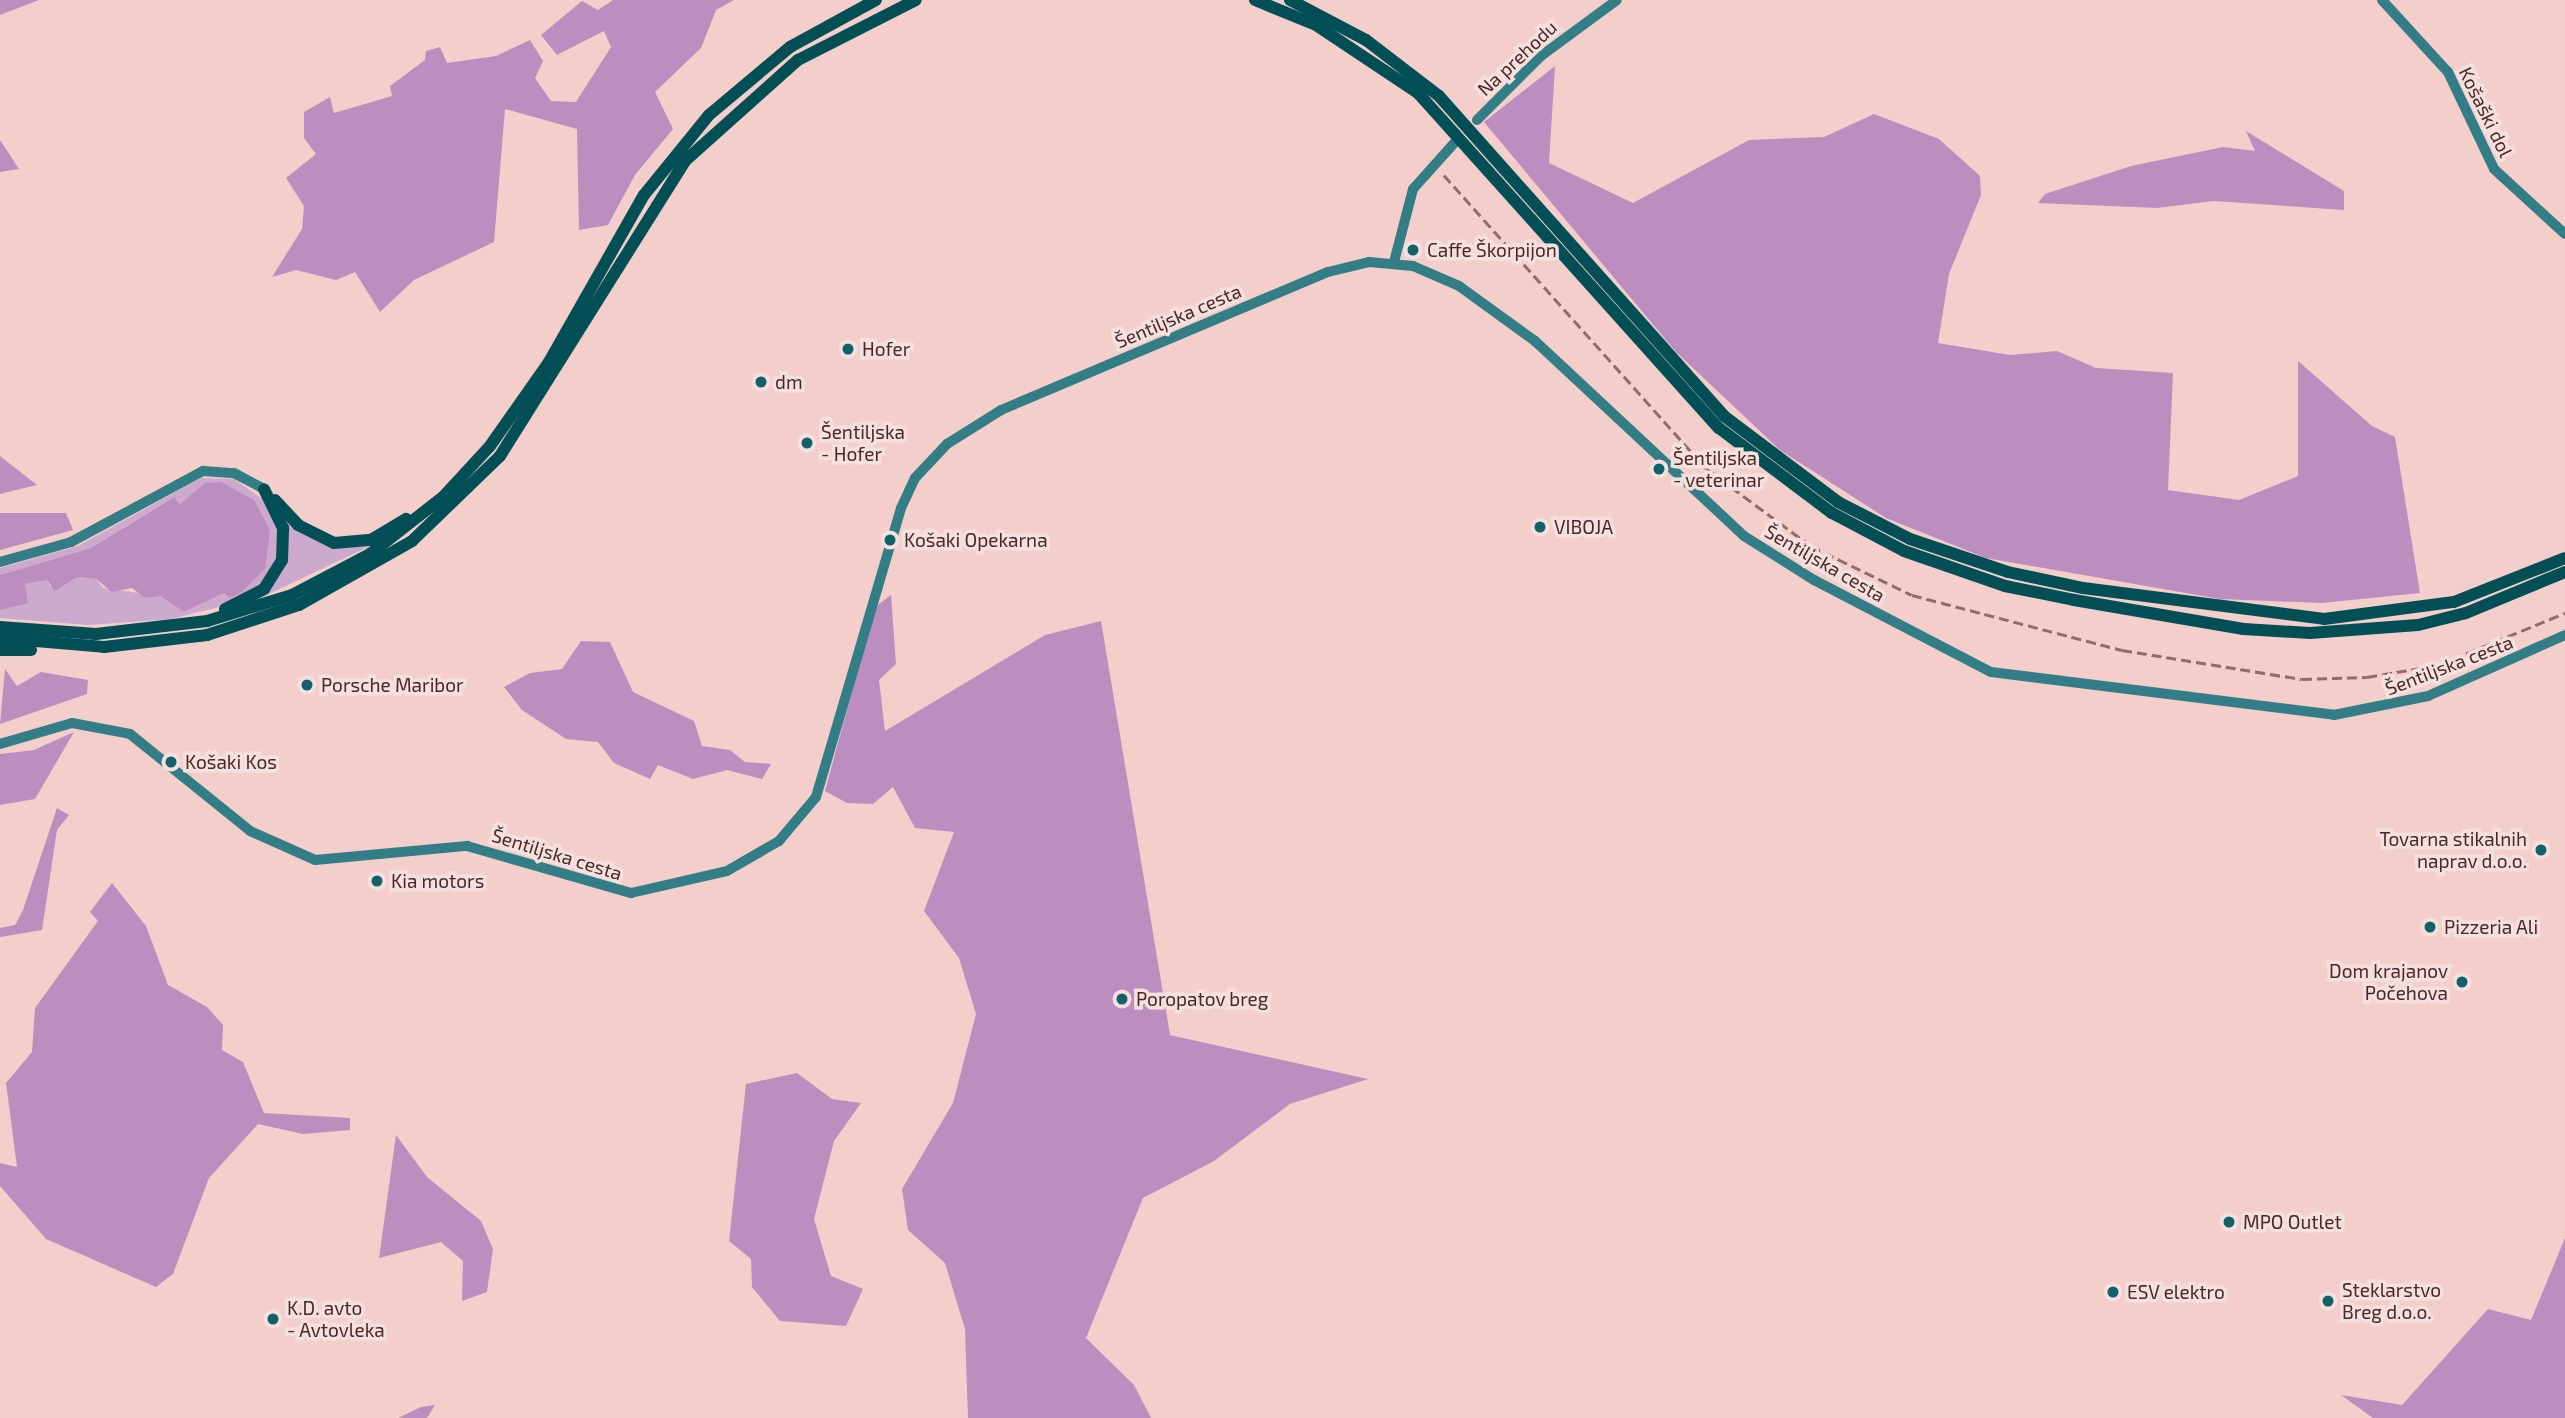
<!DOCTYPE html>
<meta charset="utf-8">
<style>
body{margin:0}
#map{position:relative;width:2565px;height:1418px;overflow:hidden;background:#f4ceca;font-family:"Exo 2",sans-serif}
div>[style]{position:absolute}
[style*='--x']{left:calc(var(--x)*1px);top:calc(var(--y)*1px);width:calc(var(--w)*1px);rotate:calc(var(--a)*1deg)}
.green>*{inset:0;background:#cca9cd}
.forest>*{inset:0;background:#bd8dbf}
.secondary>*{height:10px;margin:-5px;padding:0 5px;transform-origin:5px;border-radius:5px;background:#327d86}
.highway>*{height:12px;margin:-6px;padding:0 6px;transform-origin:6px;border-radius:6px;background:#044f56}
.rail>*{height:2.5px;margin-top:-1.25px;transform-origin:0;background:repeating-linear-gradient(90deg,#916c69 0 10px,transparent 0 15px)}
.dots>*{width:19px;height:19px;translate:-50% -50%;box-sizing:border-box;border:4px solid #f4e0de;border-radius:50%}
span{translate:-50% -50%;white-space:nowrap;text-align:center;line-height:1.15;-webkit-text-stroke:7px #f4e0de;paint-order:stroke}
.street-label{font-size:19px;color:#4b2725}
.poi-label{font-size:19px;color:#4b2725}
.left{translate:0 -50%;text-align:left}
.right{translate:-100% -50%;text-align:right}
</style>
<div id="map">
<div class="green">
<div style="clip-path:polygon(201px 478px,234px 479px,265px 501px,279px 533px,276px 561px,261px 586px,235px 603px,171px 619px,88px 625px,0 618px,0 610px,25px 595px,25px 584px,47px 580px,50px 586px,77px 577px,96px 579px,103px 588px,160px 596px,184px 612px,224px 593px,242px 592px,265px 569px,206px 484px,180px 504px,175px 498px,165px 502px,91px 548px,0 575px,0 568px,78px 546px)"></div>
<div style="clip-path:polygon(279px 511px,338px 547px,370px 546px,254px 601px,276px 580px)"></div>
</div>
<div class="forest">
<div style="clip-path:polygon(0 0,39px 0,0 15px)"></div>
<div style="clip-path:polygon(613px 0,734px 0,716px 10px,701px 48px,655px 92px,673px 129px,635px 175px,608px 225px,579px 230px,577px 129px,505px 109px,494px 242px,414px 280px,380px 312px,355px 272px,336px 280px,296px 270px,272px 277px,302px 229px,304px 206px,286px 178px,316px 154px,304px 138px,304px 112px,330px 97px,334px 113px,392px 96px,390px 86px,425px 60px,426px 51px,440px 47px,447px 63px,496px 56px,530px 40px,543px 61px,535px 78px,551px 101px,576px 102px,611px 47px,604px 31px,557px 55px,541px 35px,582px 1px,598px 10px)"></div>
<div style="clip-path:polygon(1555px 66px,1549px 163px,1633px 203px,1749px 140px,1824px 137px,1874px 114px,1939px 139px,1980px 176px,1981px 195px,1949px 274px,1938px 343px,2010px 355px,2057px 351px,2096px 368px,2173px 373px,2168px 490px,2239px 500px,2298px 476px,2298px 361px,2372px 426px,2395px 437px,2420px 593px,2322px 603px,2220px 599px,1986px 558px,1886px 518px,1780px 450px,1676px 352px,1484px 122px)"></div>
<div style="clip-path:polygon(2246px 131px,2344px 191px,2344px 210px,2214px 201px,2157px 208px,2038px 203px,2045px 194px,2131px 166px,2223px 147px,2255px 151px)"></div>
<div style="clip-path:polygon(0 140px,19px 169px,0 172px)"></div>
<div style="clip-path:polygon(0 456px,37px 485px,0 494px)"></div>
<div style="clip-path:polygon(221px 482px,254px 500px,270px 530px,265px 569px,242px 592px,230px 598px,224px 593px,184px 612px,160px 596px,145px 598px,132px 588px,112px 592px,96px 579px,77px 577px,55px 591px,47px 580px,25px 584px,28px 603px,0 610px,0 575px,91px 548px,174px 497px,180px 504px,205px 483px)"></div>
<div style="clip-path:polygon(0 513px,66px 513px,73px 530px,0 550px)"></div>
<div style="clip-path:polygon(891px 595px,896px 664px,879px 680px,885px 731px,1045px 635px,1101px 621px,1170px 1035px,1368px 1079px,1290px 1104px,1214px 1161px,1143px 1198px,1086px 1338px,1134px 1385px,1151px 1418px,968px 1418px,965px 1329px,945px 1263px,908px 1230px,902px 1189px,953px 1103px,976px 1014px,959px 958px,924px 911px,954px 832px,915px 828px,893px 787px,873px 804px,847px 803px,825px 791px,875px 607px)"></div>
<div style="clip-path:polygon(581px 641px,610px 642px,633px 692px,694px 721px,702px 746px,730px 750px,745px 762px,771px 764px,762px 779px,727px 770px,693px 779px,658px 765px,650px 779px,614px 763px,598px 742px,566px 739px,522px 710px,504px 687px,530px 673px,562px 669px)"></div>
<div style="clip-path:polygon(5px 669px,17px 686px,41px 672px,88px 680px,87px 694px,0 724px)"></div>
<div style="clip-path:polygon(74px 732px,35px 799px,0 805px,0 754px,34px 750px)"></div>
<div style="clip-path:polygon(57px 808px,69px 815px,57px 830px,42px 930px,0 937px,0 928px,15px 925px,23px 910px)"></div>
<div style="clip-path:polygon(112px 883px,146px 926px,168px 985px,207px 1007px,223px 1025px,222px 1050px,243px 1062px,264px 1113px,350px 1118px,350px 1130px,303px 1134px,258px 1124px,209px 1178px,173px 1274px,156px 1287px,46px 1239px,0 1186px,0 1163px,17px 1167px,6px 1083px,32px 1052px,35px 1008px,98px 921px,90px 912px)"></div>
<div style="clip-path:polygon(797px 1073px,832px 1099px,861px 1103px,834px 1141px,814px 1219px,831px 1276px,863px 1289px,846px 1326px,780px 1321px,752px 1287px,751px 1259px,729px 1241px,746px 1084px)"></div>
<div style="clip-path:polygon(396px 1135px,427px 1177px,481px 1221px,493px 1249px,487px 1292px,462px 1301px,463px 1261px,441px 1242px,379px 1258px)"></div>
<div style="clip-path:polygon(2565px 1238px,2565px 1418px,2373px 1418px,2341px 1395px,2402px 1405px,2488px 1309px,2531px 1320px)"></div>
<div style="clip-path:polygon(435px 1405px,427px 1418px,398px 1418px,421px 1407px)"></div>
</div>
<div class="secondary">
<div style="--x:2382;--y:0;--w:98;--a:47.5"></div>
<div style="--x:2448;--y:72;--w:107;--a:64.6"></div>
<div style="--x:2494;--y:169;--w:96;--a:42.5"></div>
<div style="--x:1477;--y:120;--w:91;--a:-45"></div>
<div style="--x:1541;--y:56;--w:94;--a:-36.4"></div>
<div style="--x:1394;--y:262;--w:75;--a:-75.4"></div>
<div style="--x:1413;--y:189;--w:64;--a:-48.1"></div>
<div style="--x:0;--y:562;--w:74;--a:-15.7"></div>
<div style="--x:71;--y:542;--w:150;--a:-28.3"></div>
<div style="--x:203;--y:471;--w:31;--a:4"></div>
<div style="--x:234;--y:473;--w:34;--a:28"></div>
<div style="--x:0;--y:744;--w:75;--a:-16.3"></div>
<div style="--x:72;--y:723;--w:59;--a:10.7"></div>
<div style="--x:130;--y:734;--w:154;--a:38.9"></div>
<div style="--x:250;--y:831;--w:71;--a:24"></div>
<div style="--x:315;--y:860;--w:153;--a:-5.3"></div>
<div style="--x:467;--y:846;--w:171;--a:16"></div>
<div style="--x:631;--y:893;--w:98;--a:-12.9"></div>
<div style="--x:727;--y:871;--w:60;--a:-30"></div>
<div style="--x:779;--y:841;--w:57;--a:-49.9"></div>
<div style="--x:816;--y:797;--w:301;--a:-73.6"></div>
<div style="--x:901;--y:508;--w:33;--a:-65"></div>
<div style="--x:915;--y:478;--w:47;--a:-46.7"></div>
<div style="--x:947;--y:444;--w:64;--a:-32.2"></div>
<div style="--x:1001;--y:410;--w:355;--a:-22.9"></div>
<div style="--x:1328;--y:272;--w:42;--a:-13.7"></div>
<div style="--x:1369;--y:262;--w:44;--a:5.2"></div>
<div style="--x:1413;--y:266;--w:50;--a:23.5"></div>
<div style="--x:1459;--y:286;--w:94;--a:35.9"></div>
<div style="--x:1535;--y:341;--w:286;--a:43"></div>
<div style="--x:1744;--y:536;--w:83;--a:32.2"></div>
<div style="--x:1814;--y:580;--w:199;--a:27.5"></div>
<div style="--x:1991;--y:672;--w:346;--a:7.1"></div>
<div style="--x:2334;--y:715;--w:96;--a:-11.4"></div>
<div style="--x:2428;--y:696;--w:150;--a:-24"></div>
</div>
<div class="highway">
<div style="--x:1255;--y:0;--w:66;--a:22.3"></div>
<div style="--x:1316;--y:25;--w:123;--a:33.7"></div>
<div style="--x:1418;--y:93;--w:450;--a:48.1"></div>
<div style="--x:1719;--y:428;--w:141;--a:37"></div>
<div style="--x:1832;--y:513;--w:81;--a:27.8"></div>
<div style="--x:1904;--y:551;--w:107;--a:19.1"></div>
<div style="--x:2005;--y:586;--w:70;--a:11.5"></div>
<div style="--x:2074;--y:600;--w:172;--a:9.7"></div>
<div style="--x:2244;--y:629;--w:66;--a:3.5"></div>
<div style="--x:2310;--y:633;--w:108;--a:-4.2"></div>
<div style="--x:2418;--y:625;--w:49;--a:-14"></div>
<div style="--x:2466;--y:613;--w:107;--a:-22.5"></div>
<div style="--x:1290;--y:0;--w:86;--a:27.8"></div>
<div style="--x:1366;--y:40;--w:92;--a:37.5"></div>
<div style="--x:1439;--y:96;--w:429;--a:48.3"></div>
<div style="--x:1724;--y:416;--w:143;--a:37"></div>
<div style="--x:1838;--y:502;--w:81;--a:27.2"></div>
<div style="--x:1910;--y:539;--w:103;--a:18.6"></div>
<div style="--x:2008;--y:572;--w:77;--a:12"></div>
<div style="--x:2083;--y:588;--w:243;--a:7.3"></div>
<div style="--x:2324;--y:619;--w:131;--a:-7.5"></div>
<div style="--x:2454;--y:602;--w:119;--a:-21.6"></div>
<div style="--x:275;--y:500;--w:34;--a:47"></div>
<div style="--x:298;--y:525;--w:40;--a:26.6"></div>
<div style="--x:334;--y:543;--w:37;--a:-5"></div>
<div style="--x:371;--y:540;--w:41;--a:-31"></div>
<div style="--x:225;--y:609;--w:44;--a:-27.1"></div>
<div style="--x:264;--y:589;--w:34;--a:-58"></div>
<div style="--x:282;--y:560;--w:32;--a:-88"></div>
<div style="--x:283;--y:528;--w:43;--a:-116"></div>
<div style="--x:0;--y:627;--w:96;--a:4.2"></div>
<div style="--x:96;--y:634;--w:112;--a:-6.7"></div>
<div style="--x:207;--y:621;--w:89;--a:-17"></div>
<div style="--x:292;--y:595;--w:88;--a:-27.7"></div>
<div style="--x:370;--y:554;--w:93;--a:-38"></div>
<div style="--x:443;--y:497;--w:69;--a:-47.3"></div>
<div style="--x:490;--y:446;--w:103;--a:-54.9"></div>
<div style="--x:549;--y:362;--w:192;--a:-60.4"></div>
<div style="--x:644;--y:195;--w:103;--a:-50.9"></div>
<div style="--x:709;--y:115;--w:106;--a:-40"></div>
<div style="--x:790;--y:47;--w:98;--a:-28.7"></div>
<div style="--x:0;--y:638;--w:104;--a:4.9"></div>
<div style="--x:104;--y:647;--w:104;--a:-6.6"></div>
<div style="--x:207;--y:635;--w:97;--a:-18.1"></div>
<div style="--x:299;--y:605;--w:130;--a:-29.5"></div>
<div style="--x:412;--y:541;--w:122;--a:-44"></div>
<div style="--x:500;--y:456;--w:350;--a:-57.9"></div>
<div style="--x:686;--y:160;--w:150;--a:-41.8"></div>
<div style="--x:798;--y:60;--w:132;--a:-27"></div>
<div style="--x:0;--y:650;--w:31;--a:0"></div>
</div>
<div class="rail">
<div style="--x:1444;--y:175;--w:394;--a:48.2"></div>
<div style="--x:1707;--y:469;--w:129;--a:36.5"></div>
<div style="--x:1811;--y:546;--w:112;--a:25.9"></div>
<div style="--x:1912;--y:595;--w:217;--a:14.7"></div>
<div style="--x:2122;--y:650;--w:182;--a:9.2"></div>
<div style="--x:2302;--y:679;--w:65;--a:-1.8"></div>
<div style="--x:2367;--y:677;--w:72;--a:-9.6"></div>
<div style="--x:2438;--y:665;--w:137;--a:-22.3"></div>
</div>
<div class="dots">
<div style="left:1413px;top:250px;background:#126169"></div>
<div style="left:848px;top:349px;background:#126169"></div>
<div style="left:761px;top:382px;background:#126169"></div>
<div style="left:807px;top:443px;background:#126169"></div>
<div style="left:1659px;top:469px;background:#126169"></div>
<div style="left:1540px;top:527px;background:#126169"></div>
<div style="left:890px;top:540px;background:#126169"></div>
<div style="left:307px;top:685px;background:#126169"></div>
<div style="left:171px;top:762px;background:#126169"></div>
<div style="left:2541px;top:850px;background:#126169"></div>
<div style="left:377px;top:881px;background:#126169"></div>
<div style="left:2430px;top:927px;background:#126169"></div>
<div style="left:2462px;top:982px;background:#126169"></div>
<div style="left:1122px;top:999px;background:#126169"></div>
<div style="left:2229px;top:1222px;background:#126169"></div>
<div style="left:2113px;top:1292px;background:#126169"></div>
<div style="left:2328px;top:1301px;background:#126169"></div>
<div style="left:273px;top:1319px;background:#126169"></div>
</div>
<div class="street-label">
<span style="left:1517px;top:58px;rotate:-43deg">Na prehodu</span>
<span style="left:2486px;top:112px;rotate:64deg">Košaški dol</span>
<span style="left:1178px;top:316px;rotate:-23deg">Šentiljska cesta</span>
<span style="left:1825px;top:563px;rotate:30deg">Šentiljska cesta</span>
<span style="left:2449px;top:665px;rotate:-21deg">Šentiljska cesta</span>
<span style="left:557px;top:854px;rotate:17deg">Šentiljska cesta</span>
</div>
<div class="poi-label">
<span class="left" style="left:1427px;top:250px">Caffe Škorpijon</span>
<span class="left" style="left:862px;top:349px">Hofer</span>
<span class="left" style="left:775px;top:382px">dm</span>
<span class="left" style="left:821px;top:443px">Šentiljska<br>- Hofer</span>
<span class="left" style="left:1673px;top:469px">Šentiljska<br>- veterinar</span>
<span class="left" style="left:1554px;top:527px">VIBOJA</span>
<span class="left" style="left:904px;top:540px">Košaki Opekarna</span>
<span class="left" style="left:321px;top:685px">Porsche Maribor</span>
<span class="left" style="left:185px;top:762px">Košaki Kos</span>
<span class="right" style="left:2527px;top:850px">Tovarna stikalnih<br>naprav d.o.o.</span>
<span class="left" style="left:391px;top:881px">Kia motors</span>
<span class="left" style="left:2444px;top:927px">Pizzeria Ali</span>
<span class="right" style="left:2448px;top:982px">Dom krajanov<br>Počehova</span>
<span class="left" style="left:1136px;top:999px">Poropatov breg</span>
<span class="left" style="left:2243px;top:1222px">MPO Outlet</span>
<span class="left" style="left:2342px;top:1301px">Steklarstvo<br>Breg d.o.o.</span>
<span class="left" style="left:2127px;top:1292px">ESV elektro</span>
<span class="left" style="left:287px;top:1319px">K.D. avto<br>- Avtovleka</span>
</div>
</div>
